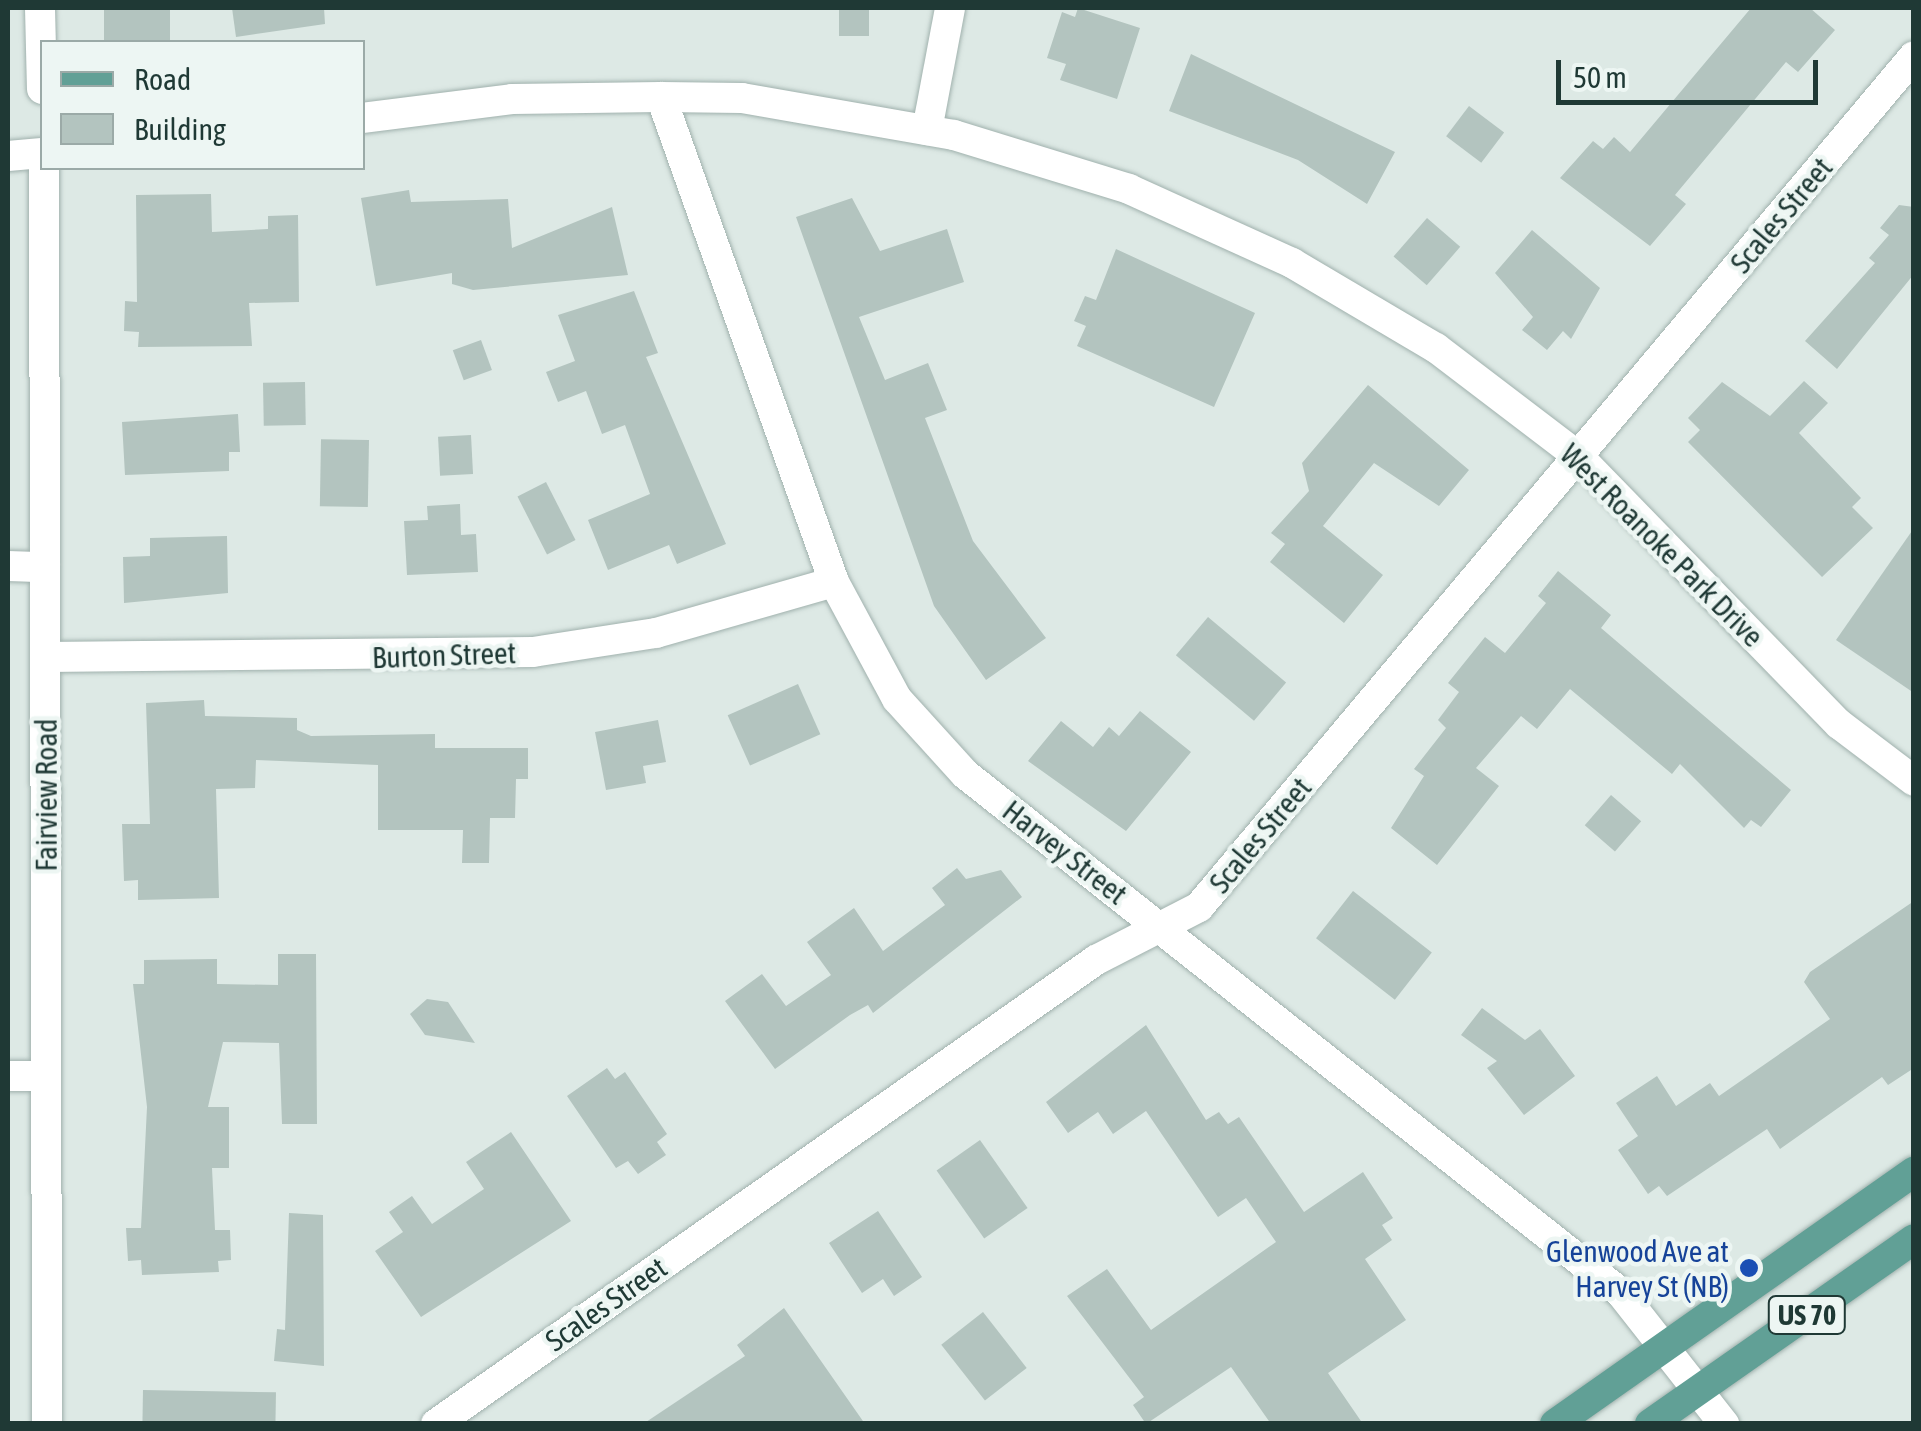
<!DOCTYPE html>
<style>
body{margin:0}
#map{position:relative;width:1921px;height:1431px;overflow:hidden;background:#dde9e5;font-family:"Asap Condensed",sans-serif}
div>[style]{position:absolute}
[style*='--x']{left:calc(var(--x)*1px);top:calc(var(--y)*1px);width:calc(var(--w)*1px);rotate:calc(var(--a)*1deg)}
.building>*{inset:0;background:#b3c4bf;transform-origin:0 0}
.roads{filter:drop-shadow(0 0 2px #a0b1ad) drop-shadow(0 0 2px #a0b1ad)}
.street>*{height:30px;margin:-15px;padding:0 15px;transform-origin:15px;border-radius:15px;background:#fff}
.secondary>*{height:30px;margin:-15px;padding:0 15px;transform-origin:15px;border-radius:15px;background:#fff}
.primary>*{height:30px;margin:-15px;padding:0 15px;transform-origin:15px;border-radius:15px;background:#61a096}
.dots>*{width:28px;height:28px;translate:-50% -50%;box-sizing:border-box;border:5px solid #edf6f3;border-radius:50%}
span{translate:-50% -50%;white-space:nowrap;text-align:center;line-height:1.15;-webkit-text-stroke:9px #edf6f3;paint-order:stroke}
.shield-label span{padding:2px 8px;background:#edf6f3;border:2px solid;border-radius:8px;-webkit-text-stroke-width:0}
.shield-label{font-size:28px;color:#1f3935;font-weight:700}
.street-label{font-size:30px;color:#1f3935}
.transit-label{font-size:30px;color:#164399}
.right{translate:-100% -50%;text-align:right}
.frame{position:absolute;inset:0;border:10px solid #1f3935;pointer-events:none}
.legend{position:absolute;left:40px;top:40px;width:325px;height:130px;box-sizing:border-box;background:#edf6f3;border:2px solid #9baaa7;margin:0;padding:12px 18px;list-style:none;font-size:30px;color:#1f3935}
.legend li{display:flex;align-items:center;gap:20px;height:50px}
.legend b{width:50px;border:2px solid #9baaa7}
.scale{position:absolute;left:1556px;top:60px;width:262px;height:45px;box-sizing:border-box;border:5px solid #1f3935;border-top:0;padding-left:12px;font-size:30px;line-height:35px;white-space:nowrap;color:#1f3935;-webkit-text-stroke:8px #edf6f3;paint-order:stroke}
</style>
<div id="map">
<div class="building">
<div style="left:104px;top:8px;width:66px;height:34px"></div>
<div style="clip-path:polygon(232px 8px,324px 8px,325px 24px,236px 37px)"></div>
<div style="left:839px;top:8px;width:30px;height:28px"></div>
<div style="clip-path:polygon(1078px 8px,1140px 28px,1117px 99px,1060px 80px,1066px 64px,1047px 58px,1062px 12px,1075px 17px)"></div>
<div style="clip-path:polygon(1751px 8px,1810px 8px,1835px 30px,1798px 72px,1786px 62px,1675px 195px,1686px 204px,1650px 246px,1560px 178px,1593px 141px,1603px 149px,1614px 137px,1630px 152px)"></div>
<div style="clip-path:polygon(1191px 54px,1395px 152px,1367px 204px,1298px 160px,1169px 111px)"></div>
<div style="left:1469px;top:106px;width:44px;height:38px;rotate:37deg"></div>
<div style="clip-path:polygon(409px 190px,411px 202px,508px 199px,512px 248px,612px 207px,628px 275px,473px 290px,452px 284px,452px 273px,376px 286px,361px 198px)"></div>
<div style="clip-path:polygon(211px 194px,212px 232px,268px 229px,268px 216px,298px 215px,299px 302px,249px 303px,252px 346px,138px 347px,139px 332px,124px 331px,125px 301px,137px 302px,136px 195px)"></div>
<div style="clip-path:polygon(852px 198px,880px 251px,947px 229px,964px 282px,859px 317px,885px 380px,928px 363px,947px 410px,925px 418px,973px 541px,1046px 638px,986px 680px,934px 606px,796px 217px)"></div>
<div style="clip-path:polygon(1899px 205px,1914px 207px,1914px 274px,1837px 369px,1805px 341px,1875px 263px,1869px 258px,1889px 235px,1880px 228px)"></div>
<div style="left:1427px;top:218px;width:44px;height:51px;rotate:41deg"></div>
<div style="clip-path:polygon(1532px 230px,1600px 288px,1571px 339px,1563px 331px,1547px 350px,1522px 330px,1533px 317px,1495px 273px)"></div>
<div style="clip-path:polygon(1116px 249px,1255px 313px,1214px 407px,1077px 346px,1086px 326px,1074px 321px,1085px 296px,1096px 300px)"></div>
<div style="clip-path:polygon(634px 291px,658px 353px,646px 357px,726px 544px,677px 564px,669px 545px,608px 570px,588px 520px,650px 494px,625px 425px,602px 434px,586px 391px,558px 402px,546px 372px,575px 361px,558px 315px)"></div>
<div style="left:481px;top:340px;width:32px;height:30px;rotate:70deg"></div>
<div style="clip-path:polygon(1804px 381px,1828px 403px,1799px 433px,1861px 498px,1852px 507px,1873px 528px,1822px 577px,1688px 442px,1700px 430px,1688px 418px,1722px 382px,1770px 416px)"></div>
<div style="left:305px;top:382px;width:43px;height:42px;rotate:89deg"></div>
<div style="clip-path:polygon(1368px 385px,1469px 470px,1439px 506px,1374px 463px,1323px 526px,1383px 575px,1344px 623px,1270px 562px,1285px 544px,1271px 533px,1309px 491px,1302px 463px)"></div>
<div style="clip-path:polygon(238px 414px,240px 452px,229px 452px,229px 471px,125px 475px,122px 422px)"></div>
<div style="left:471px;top:435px;width:39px;height:33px;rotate:87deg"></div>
<div style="left:369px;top:440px;width:67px;height:48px;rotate:91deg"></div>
<div style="left:546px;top:482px;width:65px;height:32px;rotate:63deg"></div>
<div style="clip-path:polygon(460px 504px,461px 535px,476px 534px,478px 572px,407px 575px,404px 521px,428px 520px,427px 506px)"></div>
<div style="clip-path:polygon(1914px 528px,1914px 693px,1836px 640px)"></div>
<div style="clip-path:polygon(227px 536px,228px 593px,124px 603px,123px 557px,150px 556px,150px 538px)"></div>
<div style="clip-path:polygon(1558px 571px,1611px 615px,1601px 628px,1791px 790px,1761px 827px,1751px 820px,1744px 828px,1680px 764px,1672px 774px,1570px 689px,1537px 729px,1521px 716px,1476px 768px,1499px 786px,1437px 865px,1391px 828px,1424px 776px,1414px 769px,1446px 728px,1438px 720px,1459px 692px,1448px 683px,1485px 637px,1505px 653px,1546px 603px,1538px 596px)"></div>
<div style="left:1208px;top:617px;width:102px;height:50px;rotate:40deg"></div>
<div style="left:798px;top:684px;width:55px;height:77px;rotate:66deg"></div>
<div style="clip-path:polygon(204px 700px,205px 716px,297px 718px,297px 730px,311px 736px,435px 734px,435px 748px,528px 748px,528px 779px,516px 779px,515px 818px,490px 818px,489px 863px,462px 863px,463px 830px,378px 830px,378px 765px,256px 760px,255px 788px,216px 789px,219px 898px,138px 900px,138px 880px,124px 881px,122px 824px,150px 824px,146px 703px)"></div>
<div style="clip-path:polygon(1140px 711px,1191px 752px,1126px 831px,1028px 761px,1061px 721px,1093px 747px,1109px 727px,1119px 736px)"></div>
<div style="clip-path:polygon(658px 720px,666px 762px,643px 766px,646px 783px,606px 790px,595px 732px)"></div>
<div style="left:1611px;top:795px;width:40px;height:40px;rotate:41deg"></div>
<div style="clip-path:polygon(957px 868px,966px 879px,1001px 870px,1022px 897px,873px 1013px,868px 1005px,850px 1015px,775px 1069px,725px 1001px,762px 974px,786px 1006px,831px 975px,807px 942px,854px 908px,883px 951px,945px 905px,932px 888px)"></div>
<div style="left:1353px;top:891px;width:100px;height:60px;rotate:38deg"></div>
<div style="clip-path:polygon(1914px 901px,1914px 1068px,1888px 1085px,1882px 1077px,1780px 1149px,1767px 1129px,1667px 1196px,1659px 1186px,1648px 1194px,1618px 1150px,1638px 1136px,1616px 1103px,1657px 1076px,1676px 1106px,1710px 1083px,1719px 1096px,1830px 1019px,1804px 982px,1810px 972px)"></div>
<div style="clip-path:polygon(278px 954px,316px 954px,317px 1124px,282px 1124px,279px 1043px,223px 1042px,208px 1107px,229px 1107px,229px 1168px,212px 1168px,215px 1230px,230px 1230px,231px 1260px,218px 1261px,219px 1272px,142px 1275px,141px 1260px,128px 1261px,126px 1228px,141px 1228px,147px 1107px,133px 984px,144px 984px,144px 960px,217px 959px,217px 984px,278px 985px)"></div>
<div style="clip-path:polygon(427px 999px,448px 1002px,475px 1043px,425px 1035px,410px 1014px)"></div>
<div style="clip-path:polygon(1482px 1008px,1525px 1040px,1540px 1029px,1575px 1076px,1524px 1115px,1487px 1068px,1497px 1061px,1461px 1035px)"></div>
<div style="clip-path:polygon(1146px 1025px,1206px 1120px,1219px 1112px,1228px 1124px,1239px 1117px,1304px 1212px,1363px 1172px,1393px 1218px,1382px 1225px,1392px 1240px,1365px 1259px,1406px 1320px,1328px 1373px,1363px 1424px,1271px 1424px,1231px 1367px,1146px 1424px,1133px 1405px,1144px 1397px,1067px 1296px,1107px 1269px,1151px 1330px,1276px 1242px,1246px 1198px,1218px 1217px,1146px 1111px,1113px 1134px,1098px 1112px,1068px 1133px,1046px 1102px)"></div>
<div style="clip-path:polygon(607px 1068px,615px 1079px,625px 1072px,667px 1134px,657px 1142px,666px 1155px,638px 1174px,628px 1161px,616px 1168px,567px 1096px)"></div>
<div style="clip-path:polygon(511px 1132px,571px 1221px,421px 1317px,375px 1251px,403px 1232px,389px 1212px,412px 1196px,432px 1224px,484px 1189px,466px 1162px)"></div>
<div style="left:980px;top:1140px;width:83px;height:53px;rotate:55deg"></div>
<div style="clip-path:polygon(878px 1211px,922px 1277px,894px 1296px,883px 1279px,862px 1293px,829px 1243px)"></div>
<div style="clip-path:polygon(289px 1213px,323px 1215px,324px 1366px,274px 1361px,277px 1329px,285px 1330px)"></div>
<div style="clip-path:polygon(784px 1308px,865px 1424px,643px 1424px,745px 1356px,737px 1345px)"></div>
<div style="left:983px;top:1312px;width:71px;height:53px;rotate:52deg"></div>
<div style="left:143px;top:1390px;width:133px;height:34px;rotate:1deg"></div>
</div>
<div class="roads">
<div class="street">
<div style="--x:661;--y:97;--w:81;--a:0.7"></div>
<div style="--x:742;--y:98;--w:215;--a:9.9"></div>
<div style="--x:954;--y:135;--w:183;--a:17.1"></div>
<div style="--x:1129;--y:189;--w:179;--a:24.4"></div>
<div style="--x:1292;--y:263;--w:167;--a:30.6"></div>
<div style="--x:1436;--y:348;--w:180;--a:37.3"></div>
<div style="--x:1579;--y:457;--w:373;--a:45.8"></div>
<div style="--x:1839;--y:724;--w:94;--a:37.2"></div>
<div style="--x:927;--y:130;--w:124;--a:-79.3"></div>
<div style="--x:8;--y:566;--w:37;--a:2"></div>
<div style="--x:46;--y:657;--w:487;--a:-0.6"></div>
<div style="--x:533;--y:652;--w:124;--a:-8.8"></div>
<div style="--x:656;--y:633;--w:185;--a:-16"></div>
<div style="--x:8;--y:1076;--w:38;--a:0"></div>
<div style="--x:436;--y:1424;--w:807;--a:-35.11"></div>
<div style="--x:1096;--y:960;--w:116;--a:-27.2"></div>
<div style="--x:1199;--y:907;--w:1111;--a:-49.96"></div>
</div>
<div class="secondary">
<div style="--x:40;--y:8;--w:81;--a:88.6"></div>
<div style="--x:362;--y:118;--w:151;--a:-7.2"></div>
<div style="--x:512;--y:99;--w:149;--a:-0.8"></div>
<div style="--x:661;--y:97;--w:515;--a:70.37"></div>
<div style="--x:834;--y:582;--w:133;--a:61.7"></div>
<div style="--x:897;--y:699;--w:101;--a:47.8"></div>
<div style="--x:965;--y:774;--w:836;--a:38.35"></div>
<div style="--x:1621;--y:1293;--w:167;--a:51.8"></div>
<div style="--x:8;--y:156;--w:34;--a:-5"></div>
<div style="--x:44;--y:168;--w:1256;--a:89.86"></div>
</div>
<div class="primary">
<div style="--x:1555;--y:1424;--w:439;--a:-35.1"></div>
<div style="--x:1650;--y:1424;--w:322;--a:-35"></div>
</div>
</div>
<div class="dots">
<div style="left:1749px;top:1268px;background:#1a4fb4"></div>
</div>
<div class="shield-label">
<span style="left:1807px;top:1315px">US 70</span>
</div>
<div class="street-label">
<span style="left:1781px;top:215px;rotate:-50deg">Scales Street</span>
<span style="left:1662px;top:545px;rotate:45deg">West Roanoke Park Drive</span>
<span style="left:444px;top:655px;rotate:-2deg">Burton Street</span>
<span style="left:46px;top:795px;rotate:-90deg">Fairview Road</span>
<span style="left:1260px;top:835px;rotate:-50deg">Scales Street</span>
<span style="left:1065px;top:852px;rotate:38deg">Harvey Street</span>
<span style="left:606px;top:1304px;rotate:-35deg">Scales Street</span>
</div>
<div class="transit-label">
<span class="right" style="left:1729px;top:1268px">Glenwood Ave at<br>Harvey St (NB)</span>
</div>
<div class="frame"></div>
<ul class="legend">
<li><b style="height:12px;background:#61a096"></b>Road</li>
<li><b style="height:28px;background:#b3c4bf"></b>Building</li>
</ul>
<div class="scale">50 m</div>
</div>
